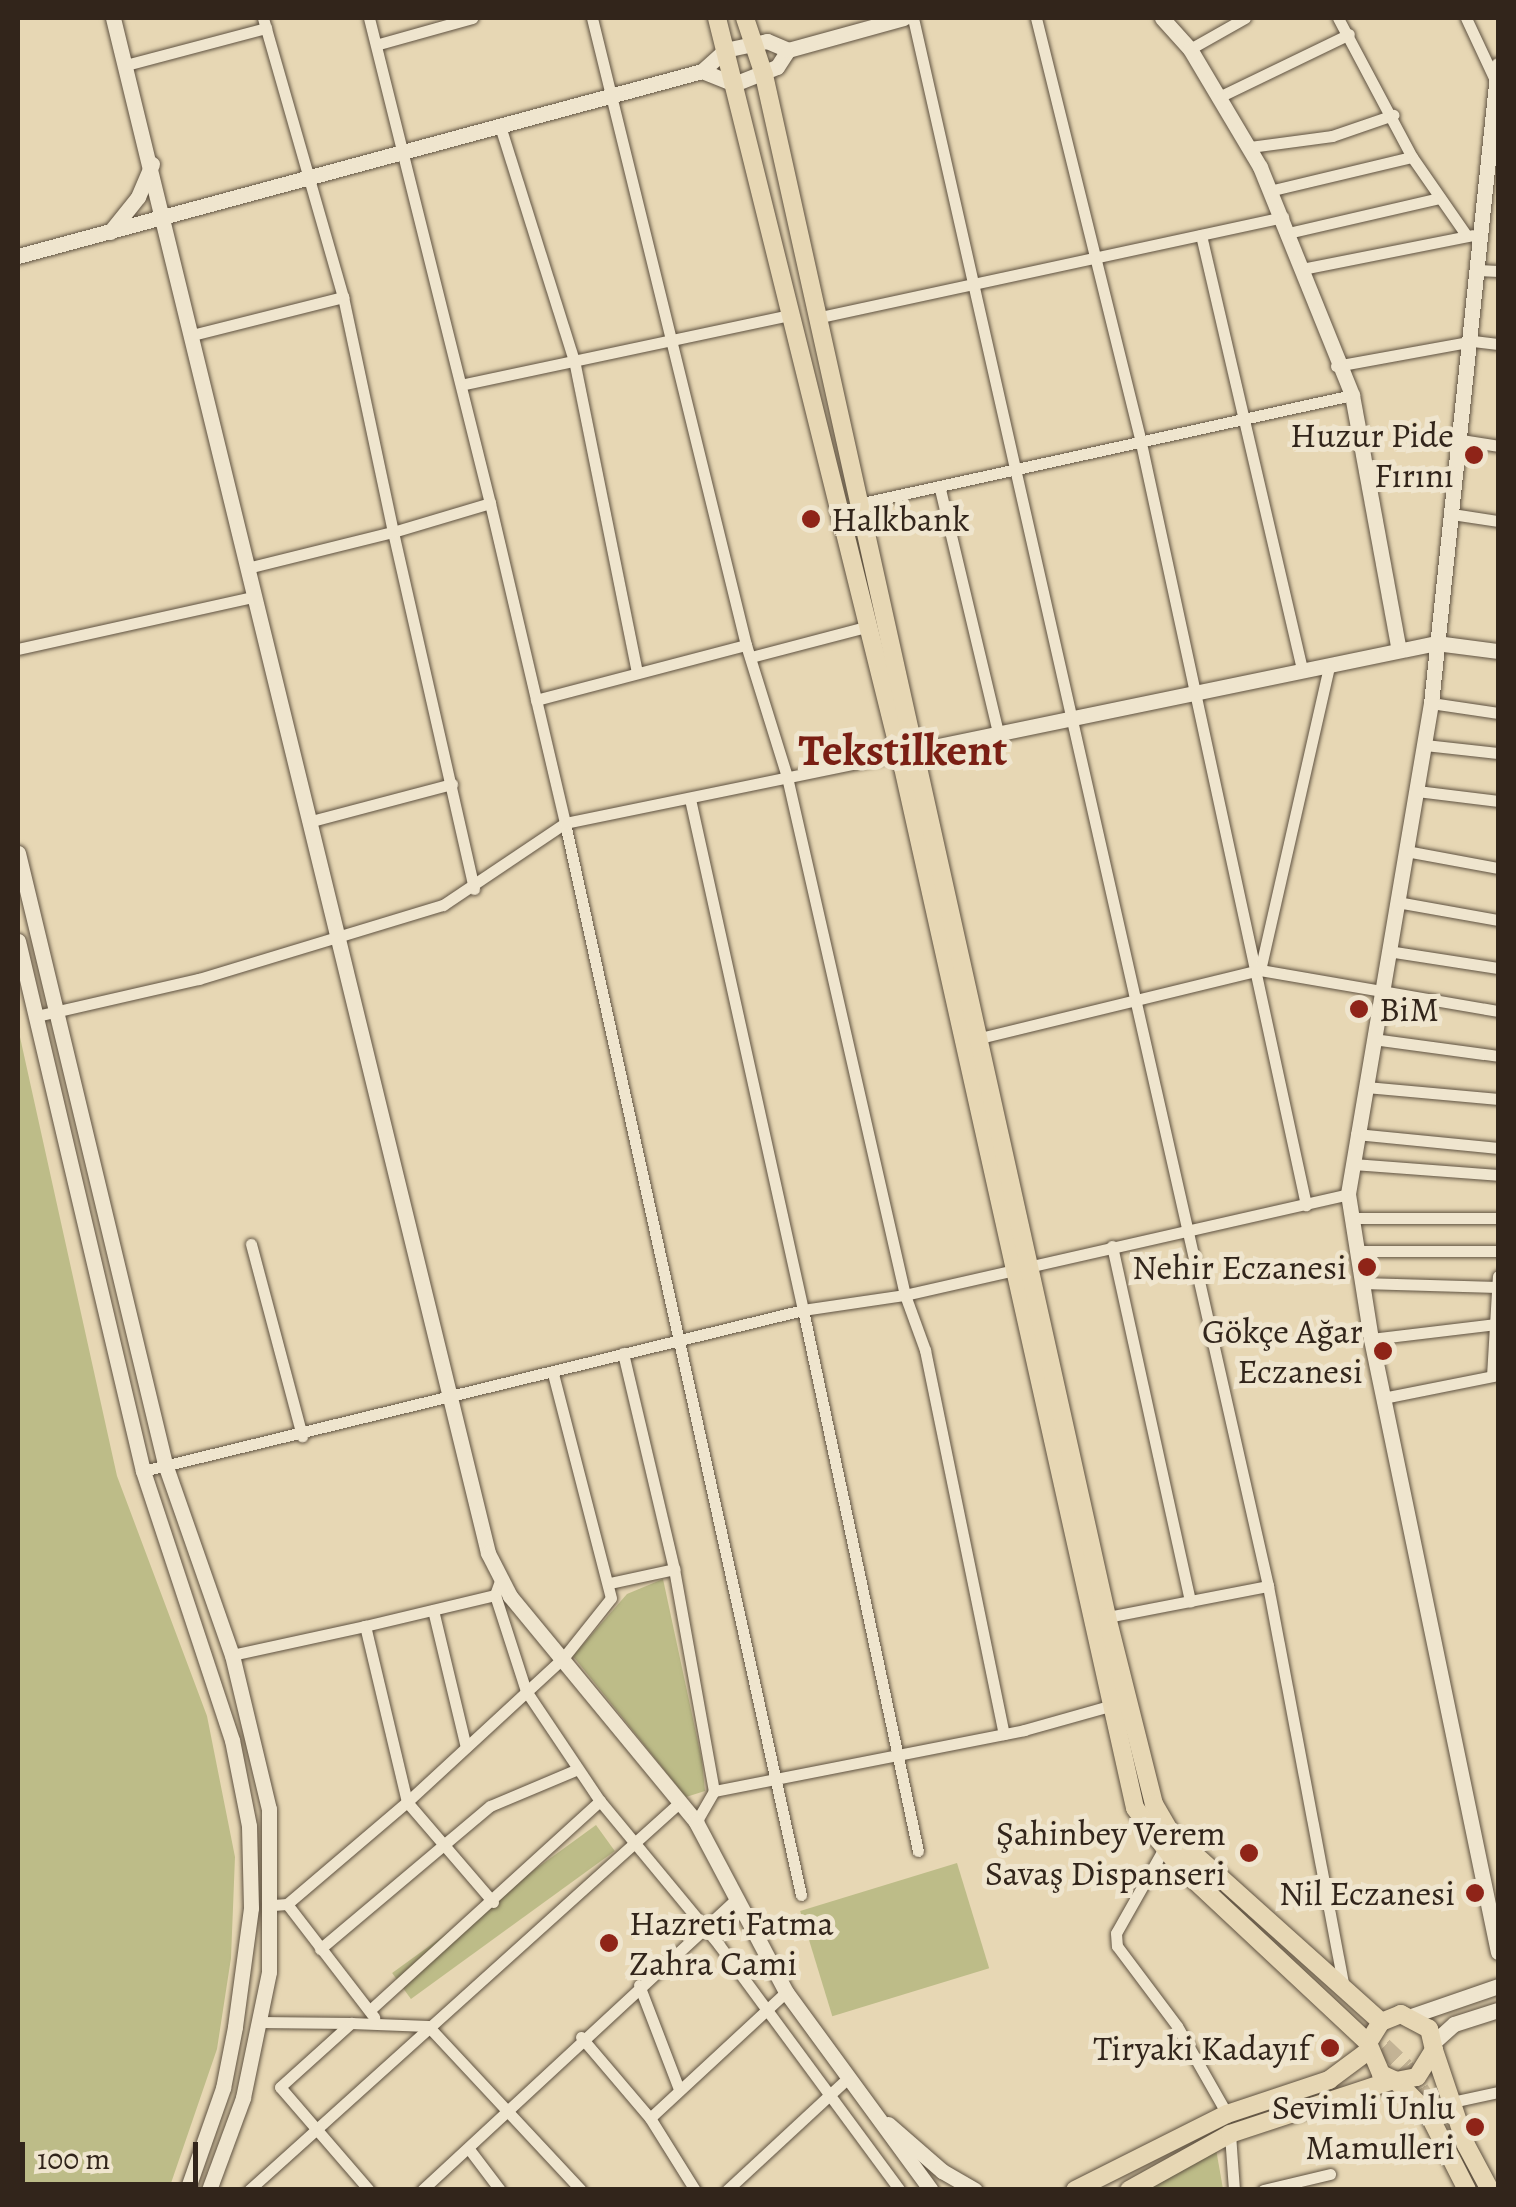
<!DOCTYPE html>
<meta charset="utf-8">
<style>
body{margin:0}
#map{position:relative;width:1516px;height:2207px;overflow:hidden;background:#e7d7b4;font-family:Alegreya,serif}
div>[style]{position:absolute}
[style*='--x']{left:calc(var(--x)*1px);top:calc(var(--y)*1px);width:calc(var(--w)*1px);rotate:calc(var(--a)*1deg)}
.green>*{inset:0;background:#bdbc88;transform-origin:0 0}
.primary-tunnel>*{height:18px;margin-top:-9px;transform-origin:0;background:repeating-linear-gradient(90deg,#c3b395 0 18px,transparent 0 27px)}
.roads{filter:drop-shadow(0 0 2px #5f5241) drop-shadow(0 0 2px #5f5241)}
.street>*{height:11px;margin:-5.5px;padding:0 5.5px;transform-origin:5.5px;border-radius:5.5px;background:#efe5ce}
.secondary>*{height:15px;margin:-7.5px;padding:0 7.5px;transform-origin:7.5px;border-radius:7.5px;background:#efe5ce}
.primary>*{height:18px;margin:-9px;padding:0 9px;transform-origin:9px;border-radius:9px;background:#e7d7b4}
.dots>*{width:28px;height:28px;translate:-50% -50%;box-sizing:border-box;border:5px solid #efe5ce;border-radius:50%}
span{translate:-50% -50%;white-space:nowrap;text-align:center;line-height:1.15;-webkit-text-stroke:10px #efe5ce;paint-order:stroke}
.poi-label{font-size:35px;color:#32251b}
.right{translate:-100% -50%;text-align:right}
.left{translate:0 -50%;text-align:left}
.district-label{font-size:45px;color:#7a1f14;font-weight:700}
.frame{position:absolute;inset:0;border:20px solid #32251b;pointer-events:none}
.scale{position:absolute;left:20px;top:2142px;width:178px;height:45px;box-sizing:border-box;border:5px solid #32251b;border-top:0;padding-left:12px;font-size:30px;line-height:35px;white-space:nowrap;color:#32251b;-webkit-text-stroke:8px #efe5ce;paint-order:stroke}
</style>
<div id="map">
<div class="green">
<div style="clip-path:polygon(18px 1028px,117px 1476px,207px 1716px,235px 1857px,231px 1958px,217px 2049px,169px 2189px,18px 2189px)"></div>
<div style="clip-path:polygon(663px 1579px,702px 1761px,705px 1791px,686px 1797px,573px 1656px,627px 1594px)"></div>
<div style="left:596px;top:1825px;width:32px;height:252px;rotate:54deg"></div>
<div style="left:957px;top:1863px;width:110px;height:164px;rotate:73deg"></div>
<div style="clip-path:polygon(1216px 2149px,1223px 2189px,1143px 2189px)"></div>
</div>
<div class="primary-tunnel">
<div style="--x:1364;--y:2028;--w:57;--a:43.6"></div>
<div style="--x:1405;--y:2067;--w:67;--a:56.5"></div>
<div style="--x:1460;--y:2160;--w:35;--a:59"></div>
</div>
<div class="roads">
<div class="street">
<div style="--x:369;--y:18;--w:500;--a:76"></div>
<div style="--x:592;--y:18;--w:646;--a:76.2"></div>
<div style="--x:746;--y:645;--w:138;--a:72.7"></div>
<div style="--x:787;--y:777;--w:531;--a:77.17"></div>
<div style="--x:905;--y:1295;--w:59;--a:70"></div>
<div style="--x:925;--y:1350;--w:392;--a:78.4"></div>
<div style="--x:913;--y:18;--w:1608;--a:77.24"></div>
<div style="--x:1268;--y:1586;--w:410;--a:79.3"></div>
<div style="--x:1036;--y:18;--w:438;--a:76.1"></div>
<div style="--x:1141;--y:443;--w:780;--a:77.78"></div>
<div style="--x:1338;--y:18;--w:157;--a:62"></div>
<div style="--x:1412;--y:157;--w:96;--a:55.2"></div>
<div style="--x:1466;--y:18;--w:68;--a:64.9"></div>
<div style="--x:379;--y:44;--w:97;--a:-15.6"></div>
<div style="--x:1190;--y:49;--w:63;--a:-29.4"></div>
<div style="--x:126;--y:65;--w:145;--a:-14.8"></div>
<div style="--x:1221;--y:96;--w:142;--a:-25.8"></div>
<div style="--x:500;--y:126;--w:245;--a:72.5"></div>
<div style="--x:574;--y:360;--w:318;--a:78.6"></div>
<div style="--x:1250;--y:147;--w:83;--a:-7.6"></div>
<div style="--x:1332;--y:136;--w:65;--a:-19"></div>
<div style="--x:1269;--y:191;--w:147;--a:-13.4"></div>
<div style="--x:1288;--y:233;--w:156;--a:-13"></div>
<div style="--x:1201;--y:235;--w:447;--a:76.9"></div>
<div style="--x:1302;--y:269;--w:174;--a:-11.2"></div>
<div style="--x:1478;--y:270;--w:20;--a:3"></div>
<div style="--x:816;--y:318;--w:478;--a:-12.2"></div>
<div style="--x:192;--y:335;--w:156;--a:-14.1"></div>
<div style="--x:1336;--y:366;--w:139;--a:-10.3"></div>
<div style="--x:1473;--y:341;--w:25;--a:7"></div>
<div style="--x:465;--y:384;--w:333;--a:-12"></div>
<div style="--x:1461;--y:440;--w:37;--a:9"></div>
<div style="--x:940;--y:489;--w:247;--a:76.6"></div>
<div style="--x:858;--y:504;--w:506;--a:-12.44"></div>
<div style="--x:1452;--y:514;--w:47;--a:8.7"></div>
<div style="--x:247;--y:568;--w:150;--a:-13.9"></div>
<div style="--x:393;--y:532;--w:366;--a:77.2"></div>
<div style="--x:18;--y:649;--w:241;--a:-12.5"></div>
<div style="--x:751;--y:657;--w:118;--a:-14.7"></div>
<div style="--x:536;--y:700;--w:217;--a:-14.7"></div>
<div style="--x:1431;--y:703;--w:68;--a:8.5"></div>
<div style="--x:1425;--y:745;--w:73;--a:6.3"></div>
<div style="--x:1417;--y:791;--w:82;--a:7"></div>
<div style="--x:690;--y:799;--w:523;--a:77.53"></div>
<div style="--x:803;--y:1310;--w:103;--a:-8.4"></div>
<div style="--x:905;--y:1295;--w:454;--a:-12.8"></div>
<div style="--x:308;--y:822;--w:149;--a:-14.8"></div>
<div style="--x:1406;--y:851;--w:94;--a:10.5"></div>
<div style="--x:1397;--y:902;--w:103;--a:10.1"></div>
<div style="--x:1388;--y:951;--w:111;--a:8.8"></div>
<div style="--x:1261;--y:966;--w:307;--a:-77.2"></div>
<div style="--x:37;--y:1016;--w:166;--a:-12.9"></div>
<div style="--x:199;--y:979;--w:255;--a:-16.9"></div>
<div style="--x:443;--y:905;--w:147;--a:-33.9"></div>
<div style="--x:565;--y:823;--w:329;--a:-103.2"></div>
<div style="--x:490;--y:503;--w:101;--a:163.4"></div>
<div style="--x:393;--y:532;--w:240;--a:-102"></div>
<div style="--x:343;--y:297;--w:290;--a:-106"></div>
<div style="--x:980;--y:1038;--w:288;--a:-13.7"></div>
<div style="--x:1260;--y:970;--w:242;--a:9.8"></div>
<div style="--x:1373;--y:1039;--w:126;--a:7.7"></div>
<div style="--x:1366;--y:1087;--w:133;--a:5.2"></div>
<div style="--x:1356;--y:1134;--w:143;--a:5.6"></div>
<div style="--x:1353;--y:1164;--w:145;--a:4.3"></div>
<div style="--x:1354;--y:1218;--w:144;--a:0"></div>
<div style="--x:251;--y:1244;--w:199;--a:75.1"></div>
<div style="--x:1112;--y:1246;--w:364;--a:77.6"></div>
<div style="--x:1357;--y:1251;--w:141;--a:0"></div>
<div style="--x:1362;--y:1283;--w:135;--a:1.7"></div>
<div style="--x:1371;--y:1339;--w:126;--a:-6.8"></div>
<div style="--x:623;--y:1353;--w:222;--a:76.7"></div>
<div style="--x:674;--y:1569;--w:226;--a:79.8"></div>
<div style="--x:714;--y:1791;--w:36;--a:120"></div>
<div style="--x:1492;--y:1376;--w:100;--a:-86.6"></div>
<div style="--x:1383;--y:1398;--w:117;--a:-11.3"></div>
<div style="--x:143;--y:1471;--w:679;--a:-13.71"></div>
<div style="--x:803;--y:1310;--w:553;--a:78"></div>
<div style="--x:500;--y:1581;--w:15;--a:110"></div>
<div style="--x:495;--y:1595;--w:101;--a:72.1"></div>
<div style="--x:526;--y:1691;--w:133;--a:56.1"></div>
<div style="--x:600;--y:1801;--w:187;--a:50.4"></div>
<div style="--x:719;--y:1945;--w:303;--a:53.6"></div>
<div style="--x:610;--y:1583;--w:66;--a:-12.3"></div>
<div style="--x:433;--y:1610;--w:141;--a:76.5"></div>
<div style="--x:1107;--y:1617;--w:164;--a:-10.9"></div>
<div style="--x:232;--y:1655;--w:136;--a:-12.3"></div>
<div style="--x:714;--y:1791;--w:316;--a:-11.1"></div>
<div style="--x:1024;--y:1730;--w:92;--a:-15.7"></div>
<div style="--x:1163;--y:1850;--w:95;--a:119.5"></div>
<div style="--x:1116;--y:1933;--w:13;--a:86"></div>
<div style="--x:1117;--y:1946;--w:100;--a:53.1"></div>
<div style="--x:1177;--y:2026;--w:101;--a:60.4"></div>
<div style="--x:801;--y:1895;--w:1098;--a:-102.42"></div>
<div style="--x:565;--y:823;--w:342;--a:-11.6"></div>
<div style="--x:493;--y:1902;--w:132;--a:-130.7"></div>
<div style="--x:407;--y:1802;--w:214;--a:-42.7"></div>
<div style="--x:564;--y:1657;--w:75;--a:-51.5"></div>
<div style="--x:611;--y:1598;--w:232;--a:-104.5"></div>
<div style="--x:287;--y:1904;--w:143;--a:52.4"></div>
<div style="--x:273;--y:1905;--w:14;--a:-4"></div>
<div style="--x:287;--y:1904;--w:157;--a:-40.4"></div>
<div style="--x:407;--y:1802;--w:181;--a:-103.4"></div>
<div style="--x:365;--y:1626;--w:134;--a:-13.4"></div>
<div style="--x:320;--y:1949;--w:222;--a:-40.1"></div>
<div style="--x:490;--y:1806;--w:95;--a:-22.8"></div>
<div style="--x:639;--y:1985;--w:111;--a:69"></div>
<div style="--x:370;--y:2010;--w:311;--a:-42.3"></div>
<div style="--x:259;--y:2022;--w:92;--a:0.6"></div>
<div style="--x:581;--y:2037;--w:106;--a:49.6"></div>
<div style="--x:650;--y:2118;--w:85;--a:58"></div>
<div style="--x:1452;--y:2102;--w:47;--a:-12.3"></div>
<div style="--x:650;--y:2118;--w:185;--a:-42.8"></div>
<div style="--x:1230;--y:2134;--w:56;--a:85.9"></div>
<div style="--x:469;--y:2149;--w:51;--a:52.9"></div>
<div style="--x:249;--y:2190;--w:579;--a:-41.99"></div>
<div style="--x:369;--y:2190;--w:136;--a:-130.8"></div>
<div style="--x:280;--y:2087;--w:96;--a:-42"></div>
<div style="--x:351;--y:2023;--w:77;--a:2.2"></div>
<div style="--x:428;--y:2026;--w:224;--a:47"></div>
<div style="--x:422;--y:2190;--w:430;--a:-42.8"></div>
<div style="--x:727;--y:2190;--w:165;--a:-42.8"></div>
<div style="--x:1263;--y:2190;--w:69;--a:-13.4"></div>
</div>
<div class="secondary">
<div style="--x:113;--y:18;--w:1580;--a:76.27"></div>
<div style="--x:488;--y:1553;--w:48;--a:62.9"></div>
<div style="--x:510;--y:1596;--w:293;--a:50.5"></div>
<div style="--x:696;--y:1822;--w:192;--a:62.1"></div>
<div style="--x:786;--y:1992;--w:245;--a:53.8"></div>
<div style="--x:1162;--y:18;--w:42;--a:47.9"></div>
<div style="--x:1190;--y:49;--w:137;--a:59.3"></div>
<div style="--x:1260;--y:167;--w:246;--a:68"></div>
<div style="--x:1352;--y:395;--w:259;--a:79.6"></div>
<div style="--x:1498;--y:65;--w:642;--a:95.99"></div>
<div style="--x:1431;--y:703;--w:498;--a:99.6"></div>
<div style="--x:1348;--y:1194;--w:147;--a:81"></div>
<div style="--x:1371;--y:1339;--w:626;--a:78.3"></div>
<div style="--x:702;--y:71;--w:35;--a:22"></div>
<div style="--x:734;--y:84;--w:46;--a:-21.6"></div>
<div style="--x:777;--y:67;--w:20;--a:-57"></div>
<div style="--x:110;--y:232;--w:45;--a:-51.3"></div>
<div style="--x:138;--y:197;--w:36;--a:-67"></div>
<div style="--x:18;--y:256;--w:709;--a:-15.13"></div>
<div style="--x:702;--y:71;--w:31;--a:-42"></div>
<div style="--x:725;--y:50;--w:43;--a:-12.1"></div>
<div style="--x:767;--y:41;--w:23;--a:23"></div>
<div style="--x:788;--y:50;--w:120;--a:-15.4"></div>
<div style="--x:904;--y:753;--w:543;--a:-11.68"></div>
<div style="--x:1436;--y:643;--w:63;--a:7.4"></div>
<div style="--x:18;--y:853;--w:628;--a:76.47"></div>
<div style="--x:165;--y:1464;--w:202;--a:70.7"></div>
<div style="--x:232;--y:1655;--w:158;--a:76.5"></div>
<div style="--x:269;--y:1809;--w:163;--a:90"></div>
<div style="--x:269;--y:1972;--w:129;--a:101.7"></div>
<div style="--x:243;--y:2098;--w:98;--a:110.3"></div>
<div style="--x:18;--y:941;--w:545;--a:76.73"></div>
<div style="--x:143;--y:1471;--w:283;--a:71.7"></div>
<div style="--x:232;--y:1740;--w:88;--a:78.8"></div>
<div style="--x:249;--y:1826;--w:82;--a:88.6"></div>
<div style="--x:251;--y:1908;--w:120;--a:97.7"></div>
<div style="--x:235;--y:2027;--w:62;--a:101.1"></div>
<div style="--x:223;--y:2088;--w:108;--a:109.4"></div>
<div style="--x:1411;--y:2016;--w:92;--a:-19"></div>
<div style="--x:1434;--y:2042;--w:27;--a:-42"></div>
<div style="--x:1454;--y:2024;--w:46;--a:-17.7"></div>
<div style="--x:888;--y:2124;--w:72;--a:41"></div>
<div style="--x:942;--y:2171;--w:38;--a:30"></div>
</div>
<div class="primary">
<div style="--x:717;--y:18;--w:758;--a:76.04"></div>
<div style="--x:900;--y:754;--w:1080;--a:77.43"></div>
<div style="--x:1135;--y:1808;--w:70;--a:53.1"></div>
<div style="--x:1177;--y:1864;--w:262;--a:43.1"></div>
<div style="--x:1368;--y:2043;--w:34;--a:67"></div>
<div style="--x:1381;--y:2074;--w:17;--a:25"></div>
<div style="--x:1396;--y:2081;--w:21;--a:-11"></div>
<div style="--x:1417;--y:2077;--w:32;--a:-58"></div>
<div style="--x:1434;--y:2050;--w:22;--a:-103"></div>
<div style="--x:1429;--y:2029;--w:32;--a:-152"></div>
<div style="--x:1401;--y:2014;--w:22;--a:158"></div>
<div style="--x:1381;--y:2022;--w:25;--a:122"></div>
<div style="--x:745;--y:18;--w:60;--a:71.6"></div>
<div style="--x:764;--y:75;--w:1580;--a:77.46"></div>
<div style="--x:1107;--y:1617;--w:193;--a:75.9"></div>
<div style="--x:1154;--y:1804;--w:66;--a:59.9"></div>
<div style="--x:1184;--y:1845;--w:265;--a:41.9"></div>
<div style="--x:1434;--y:2050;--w:100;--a:71.4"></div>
<div style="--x:1466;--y:2145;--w:51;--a:61.9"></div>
<div style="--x:1396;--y:2081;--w:45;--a:45"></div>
<div style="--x:1428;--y:2113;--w:86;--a:63.1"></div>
<div style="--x:1075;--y:2190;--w:170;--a:-26.6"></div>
<div style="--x:1227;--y:2114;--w:108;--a:-18.4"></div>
<div style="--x:1329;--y:2080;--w:49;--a:-36.6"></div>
<div style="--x:1129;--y:2190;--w:115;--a:-29"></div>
<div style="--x:1230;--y:2134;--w:172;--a:-18.3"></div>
</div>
</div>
<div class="dots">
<div style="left:1474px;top:455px;background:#8f2418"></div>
<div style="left:811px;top:519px;background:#8f2418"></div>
<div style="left:1359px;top:1009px;background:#8f2418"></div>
<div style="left:1367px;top:1267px;background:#8f2418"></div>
<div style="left:1383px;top:1351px;background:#8f2418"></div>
<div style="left:1249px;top:1853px;background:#8f2418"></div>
<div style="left:1475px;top:1893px;background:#8f2418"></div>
<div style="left:609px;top:1943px;background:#8f2418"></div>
<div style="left:1330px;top:2048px;background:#8f2418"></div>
<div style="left:1475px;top:2127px;background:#8f2418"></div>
</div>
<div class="poi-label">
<span class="right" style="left:1454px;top:455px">Huzur Pide<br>Fırını</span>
<span class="left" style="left:831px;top:519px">Halkbank</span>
<span class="left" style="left:1379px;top:1009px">BiM</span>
<span class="right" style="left:1347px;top:1267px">Nehir Eczanesi</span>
<span class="right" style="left:1363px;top:1351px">Gökçe Ağar<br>Eczanesi</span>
<span class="right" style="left:1226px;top:1853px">Şahinbey Verem<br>Savaş Dispanseri</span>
<span class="right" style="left:1455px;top:1893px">Nil Eczanesi</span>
<span class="left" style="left:629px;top:1943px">Hazreti Fatma<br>Zahra Cami</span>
<span class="right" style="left:1310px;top:2048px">Tiryaki Kadayıf</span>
<span class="right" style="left:1455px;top:2127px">Sevimli Unlu<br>Mamulleri</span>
</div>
<div class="district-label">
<span style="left:903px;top:751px">Tekstilkent</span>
</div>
<div class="frame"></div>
<div class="scale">100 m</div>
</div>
